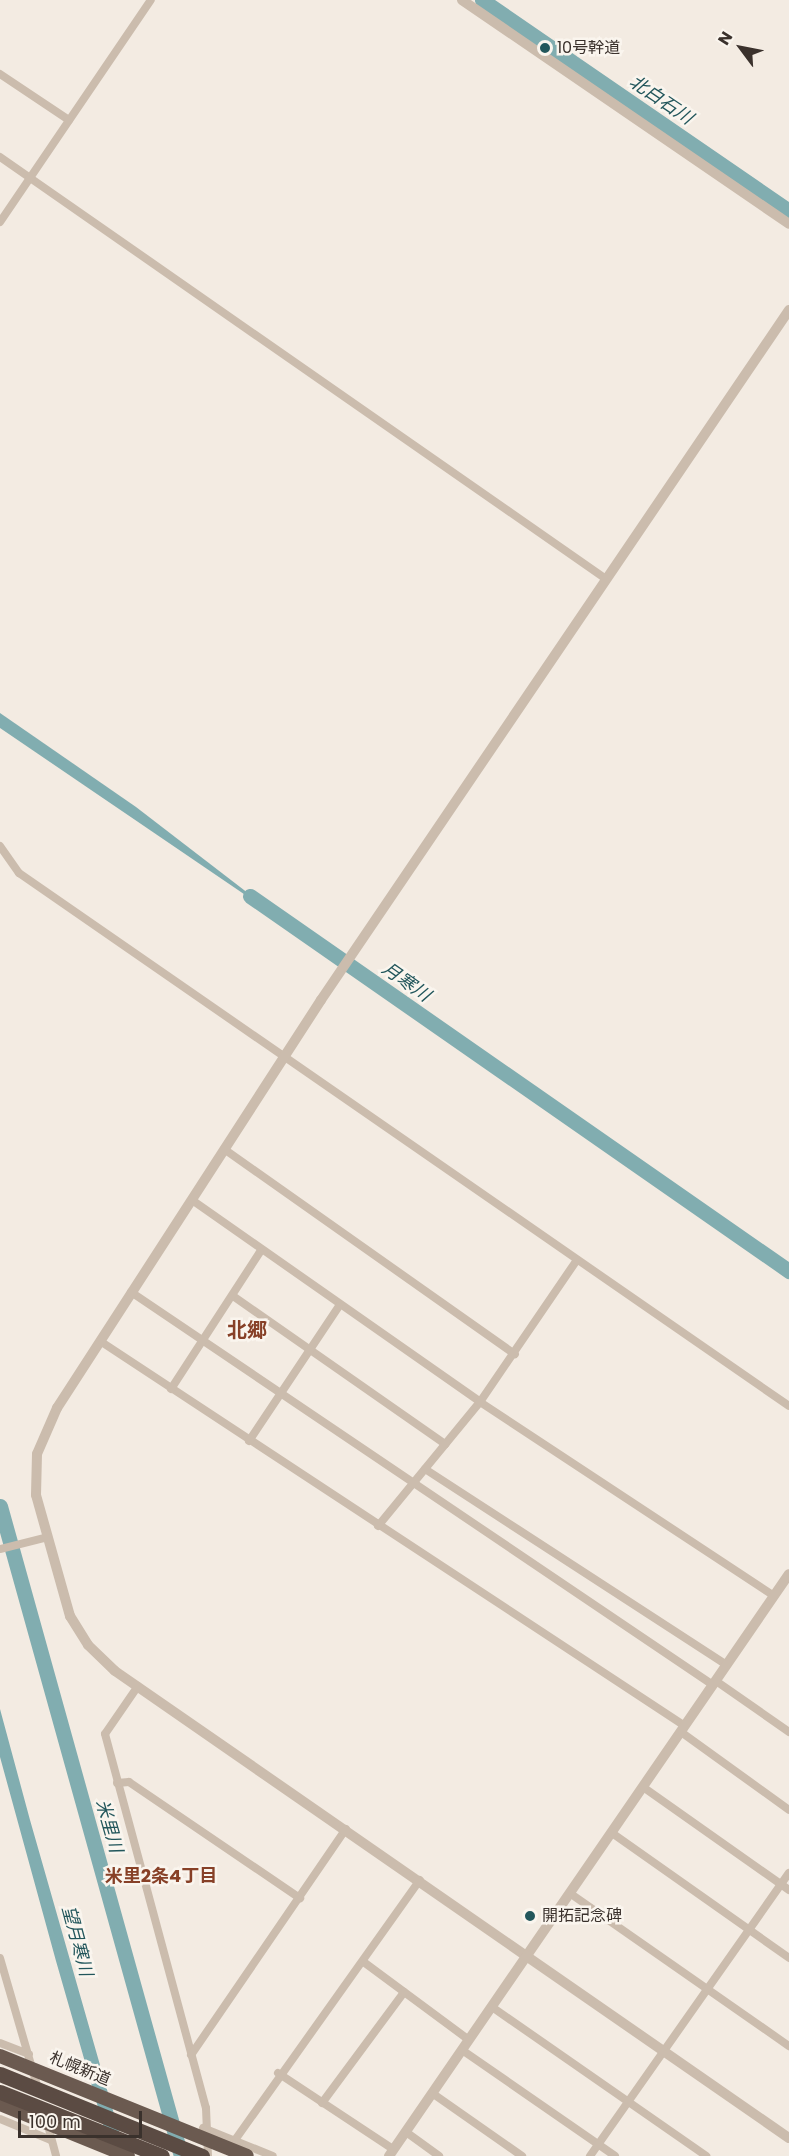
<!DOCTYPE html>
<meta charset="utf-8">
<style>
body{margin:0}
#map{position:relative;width:789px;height:2156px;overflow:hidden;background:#f3ebe2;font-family:Poppins,"Noto Sans JP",sans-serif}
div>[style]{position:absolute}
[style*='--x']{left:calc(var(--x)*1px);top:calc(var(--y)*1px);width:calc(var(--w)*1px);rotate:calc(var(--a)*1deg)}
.water>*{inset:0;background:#81adb0}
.river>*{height:15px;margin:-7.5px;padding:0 7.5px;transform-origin:7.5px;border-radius:7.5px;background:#81adb0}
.minor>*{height:8px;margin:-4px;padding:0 4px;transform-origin:4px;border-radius:4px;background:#cbbcad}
.tertiary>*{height:10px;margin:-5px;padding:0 5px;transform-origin:5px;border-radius:5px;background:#cbbcad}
.trunk-bridge>*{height:14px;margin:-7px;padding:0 7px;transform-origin:7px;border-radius:7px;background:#6b5a50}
.motorway-bridge>*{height:15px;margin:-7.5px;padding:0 7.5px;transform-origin:7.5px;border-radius:7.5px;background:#5b4b43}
.dots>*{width:16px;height:16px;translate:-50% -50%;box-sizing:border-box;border:3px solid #faf5ee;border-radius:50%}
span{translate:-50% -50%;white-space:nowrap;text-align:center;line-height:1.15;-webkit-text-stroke:5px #faf5ee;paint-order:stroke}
.poi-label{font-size:16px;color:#3a312c}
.left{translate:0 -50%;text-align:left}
.street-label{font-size:16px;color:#3a312c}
.water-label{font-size:18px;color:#22565b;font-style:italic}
.neighbourhood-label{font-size:18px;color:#874027;font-weight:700}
.quarter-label{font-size:20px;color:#874027;font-weight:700}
.north{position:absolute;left:711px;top:18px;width:60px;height:60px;-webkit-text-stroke:4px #faf5ee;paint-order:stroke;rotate:302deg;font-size:16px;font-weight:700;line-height:24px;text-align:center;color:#3a312c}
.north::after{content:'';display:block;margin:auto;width:21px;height:27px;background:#3a312c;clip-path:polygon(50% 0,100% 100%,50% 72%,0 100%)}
.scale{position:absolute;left:18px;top:2111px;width:124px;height:27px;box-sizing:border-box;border:3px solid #3a312c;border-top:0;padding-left:8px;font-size:18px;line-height:21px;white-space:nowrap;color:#3a312c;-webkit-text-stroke:4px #faf5ee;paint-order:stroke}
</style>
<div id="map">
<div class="water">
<div style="clip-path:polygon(0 713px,136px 807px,288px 924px,0 728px)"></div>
<div style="clip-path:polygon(0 1709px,30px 1820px,126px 2156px,112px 2156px,56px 1961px,0 1757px)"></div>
</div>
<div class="river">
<div style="--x:482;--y:0;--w:373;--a:34.5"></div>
<div style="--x:250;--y:896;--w:657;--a:34.83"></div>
<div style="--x:0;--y:1506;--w:675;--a:74.44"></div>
</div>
<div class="minor">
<div style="--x:0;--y:74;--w:83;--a:33.7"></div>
<div style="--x:0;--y:157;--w:738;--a:34.85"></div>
<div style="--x:0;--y:222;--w:268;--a:-55.8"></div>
<div style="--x:0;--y:846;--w:33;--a:55"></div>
<div style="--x:19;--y:873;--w:936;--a:34.69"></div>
<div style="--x:224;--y:1149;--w:356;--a:35.2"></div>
<div style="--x:192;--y:1200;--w:352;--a:35"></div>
<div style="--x:480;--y:1402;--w:352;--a:33.4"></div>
<div style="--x:131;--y:1292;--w:702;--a:34.03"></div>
<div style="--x:233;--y:1296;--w:259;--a:34.9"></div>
<div style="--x:100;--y:1341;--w:700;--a:33.35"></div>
<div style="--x:171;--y:1389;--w:163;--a:-57"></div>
<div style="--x:249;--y:1441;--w:162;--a:-56.3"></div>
<div style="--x:425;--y:1469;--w:360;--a:33"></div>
<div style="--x:378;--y:1526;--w:161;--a:-50.6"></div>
<div style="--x:480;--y:1402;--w:172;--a:-55.7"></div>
<div style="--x:0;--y:1549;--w:45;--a:-14"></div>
<div style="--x:716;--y:1681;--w:89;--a:34.9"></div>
<div style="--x:138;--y:1686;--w:58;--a:124.5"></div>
<div style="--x:105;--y:1734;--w:387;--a:74.9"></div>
<div style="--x:206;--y:2108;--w:48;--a:87.6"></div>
<div style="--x:681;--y:1732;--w:133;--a:35.8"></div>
<div style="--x:117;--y:1783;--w:12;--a:-5"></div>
<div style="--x:129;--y:1782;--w:207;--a:34.2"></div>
<div style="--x:643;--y:1787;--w:179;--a:35.2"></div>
<div style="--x:612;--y:1833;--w:217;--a:35.2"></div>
<div style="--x:571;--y:1894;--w:266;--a:34.9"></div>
<div style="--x:0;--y:1958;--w:136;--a:73.8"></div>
<div style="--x:365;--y:1963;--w:129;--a:36.5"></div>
<div style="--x:492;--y:2007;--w:261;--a:34.8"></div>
<div style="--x:0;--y:2043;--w:31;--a:21"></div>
<div style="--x:462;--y:2050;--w:186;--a:34.7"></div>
<div style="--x:191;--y:2055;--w:274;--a:-55.6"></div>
<div style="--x:278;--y:2073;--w:138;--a:33.5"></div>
<div style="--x:432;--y:2093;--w:110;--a:35"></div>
<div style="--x:322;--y:2103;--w:138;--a:-53.5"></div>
<div style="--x:0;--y:2119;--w:55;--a:22.4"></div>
<div style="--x:47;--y:2122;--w:35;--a:75"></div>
<div style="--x:203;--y:2128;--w:75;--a:21.8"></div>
<div style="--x:406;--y:2132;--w:41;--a:36"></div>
<div style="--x:235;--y:2140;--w:319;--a:-54.6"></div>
<div style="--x:590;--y:2156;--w:346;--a:-54.9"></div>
</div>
<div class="tertiary">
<div style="--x:462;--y:0;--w:396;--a:34.4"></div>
<div style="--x:789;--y:310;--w:834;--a:124.15"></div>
<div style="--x:321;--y:1000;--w:486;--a:122.9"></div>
<div style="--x:57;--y:1408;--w:50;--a:113.5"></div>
<div style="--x:37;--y:1454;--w:41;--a:91.4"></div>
<div style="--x:36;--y:1495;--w:126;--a:74.3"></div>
<div style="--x:70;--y:1616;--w:34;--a:58"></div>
<div style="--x:88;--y:1645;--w:37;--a:44"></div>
<div style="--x:115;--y:1671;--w:820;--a:34.72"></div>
<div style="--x:389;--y:2156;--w:706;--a:-55.5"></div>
</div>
<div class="trunk-bridge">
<div style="--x:0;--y:2056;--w:266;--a:22"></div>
<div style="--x:0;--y:2104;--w:138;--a:22.1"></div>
</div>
<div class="motorway-bridge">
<div style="--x:0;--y:2074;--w:218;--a:22.1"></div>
<div style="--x:0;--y:2092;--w:174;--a:21.6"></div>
</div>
<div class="dots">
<div style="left:545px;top:48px;background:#22565b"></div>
<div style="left:530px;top:1916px;background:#22565b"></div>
</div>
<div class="poi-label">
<span class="left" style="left:557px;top:48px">10号幹道</span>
<span class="left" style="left:542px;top:1916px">開拓記念碑</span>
</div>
<div class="street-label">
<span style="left:80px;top:2069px;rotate:22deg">札幌新道</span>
</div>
<div class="water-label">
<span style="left:661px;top:100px;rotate:34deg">北白石川</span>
<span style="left:406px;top:982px;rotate:35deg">月寒川</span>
<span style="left:109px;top:1826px;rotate:74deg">米里川</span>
<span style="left:77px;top:1941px;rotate:75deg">望月寒川</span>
</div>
<div class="neighbourhood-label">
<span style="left:161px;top:1876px">米里2条4丁目</span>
</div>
<div class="quarter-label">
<span style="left:247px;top:1330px">北郷</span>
</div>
<div class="north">N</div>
<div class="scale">100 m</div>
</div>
